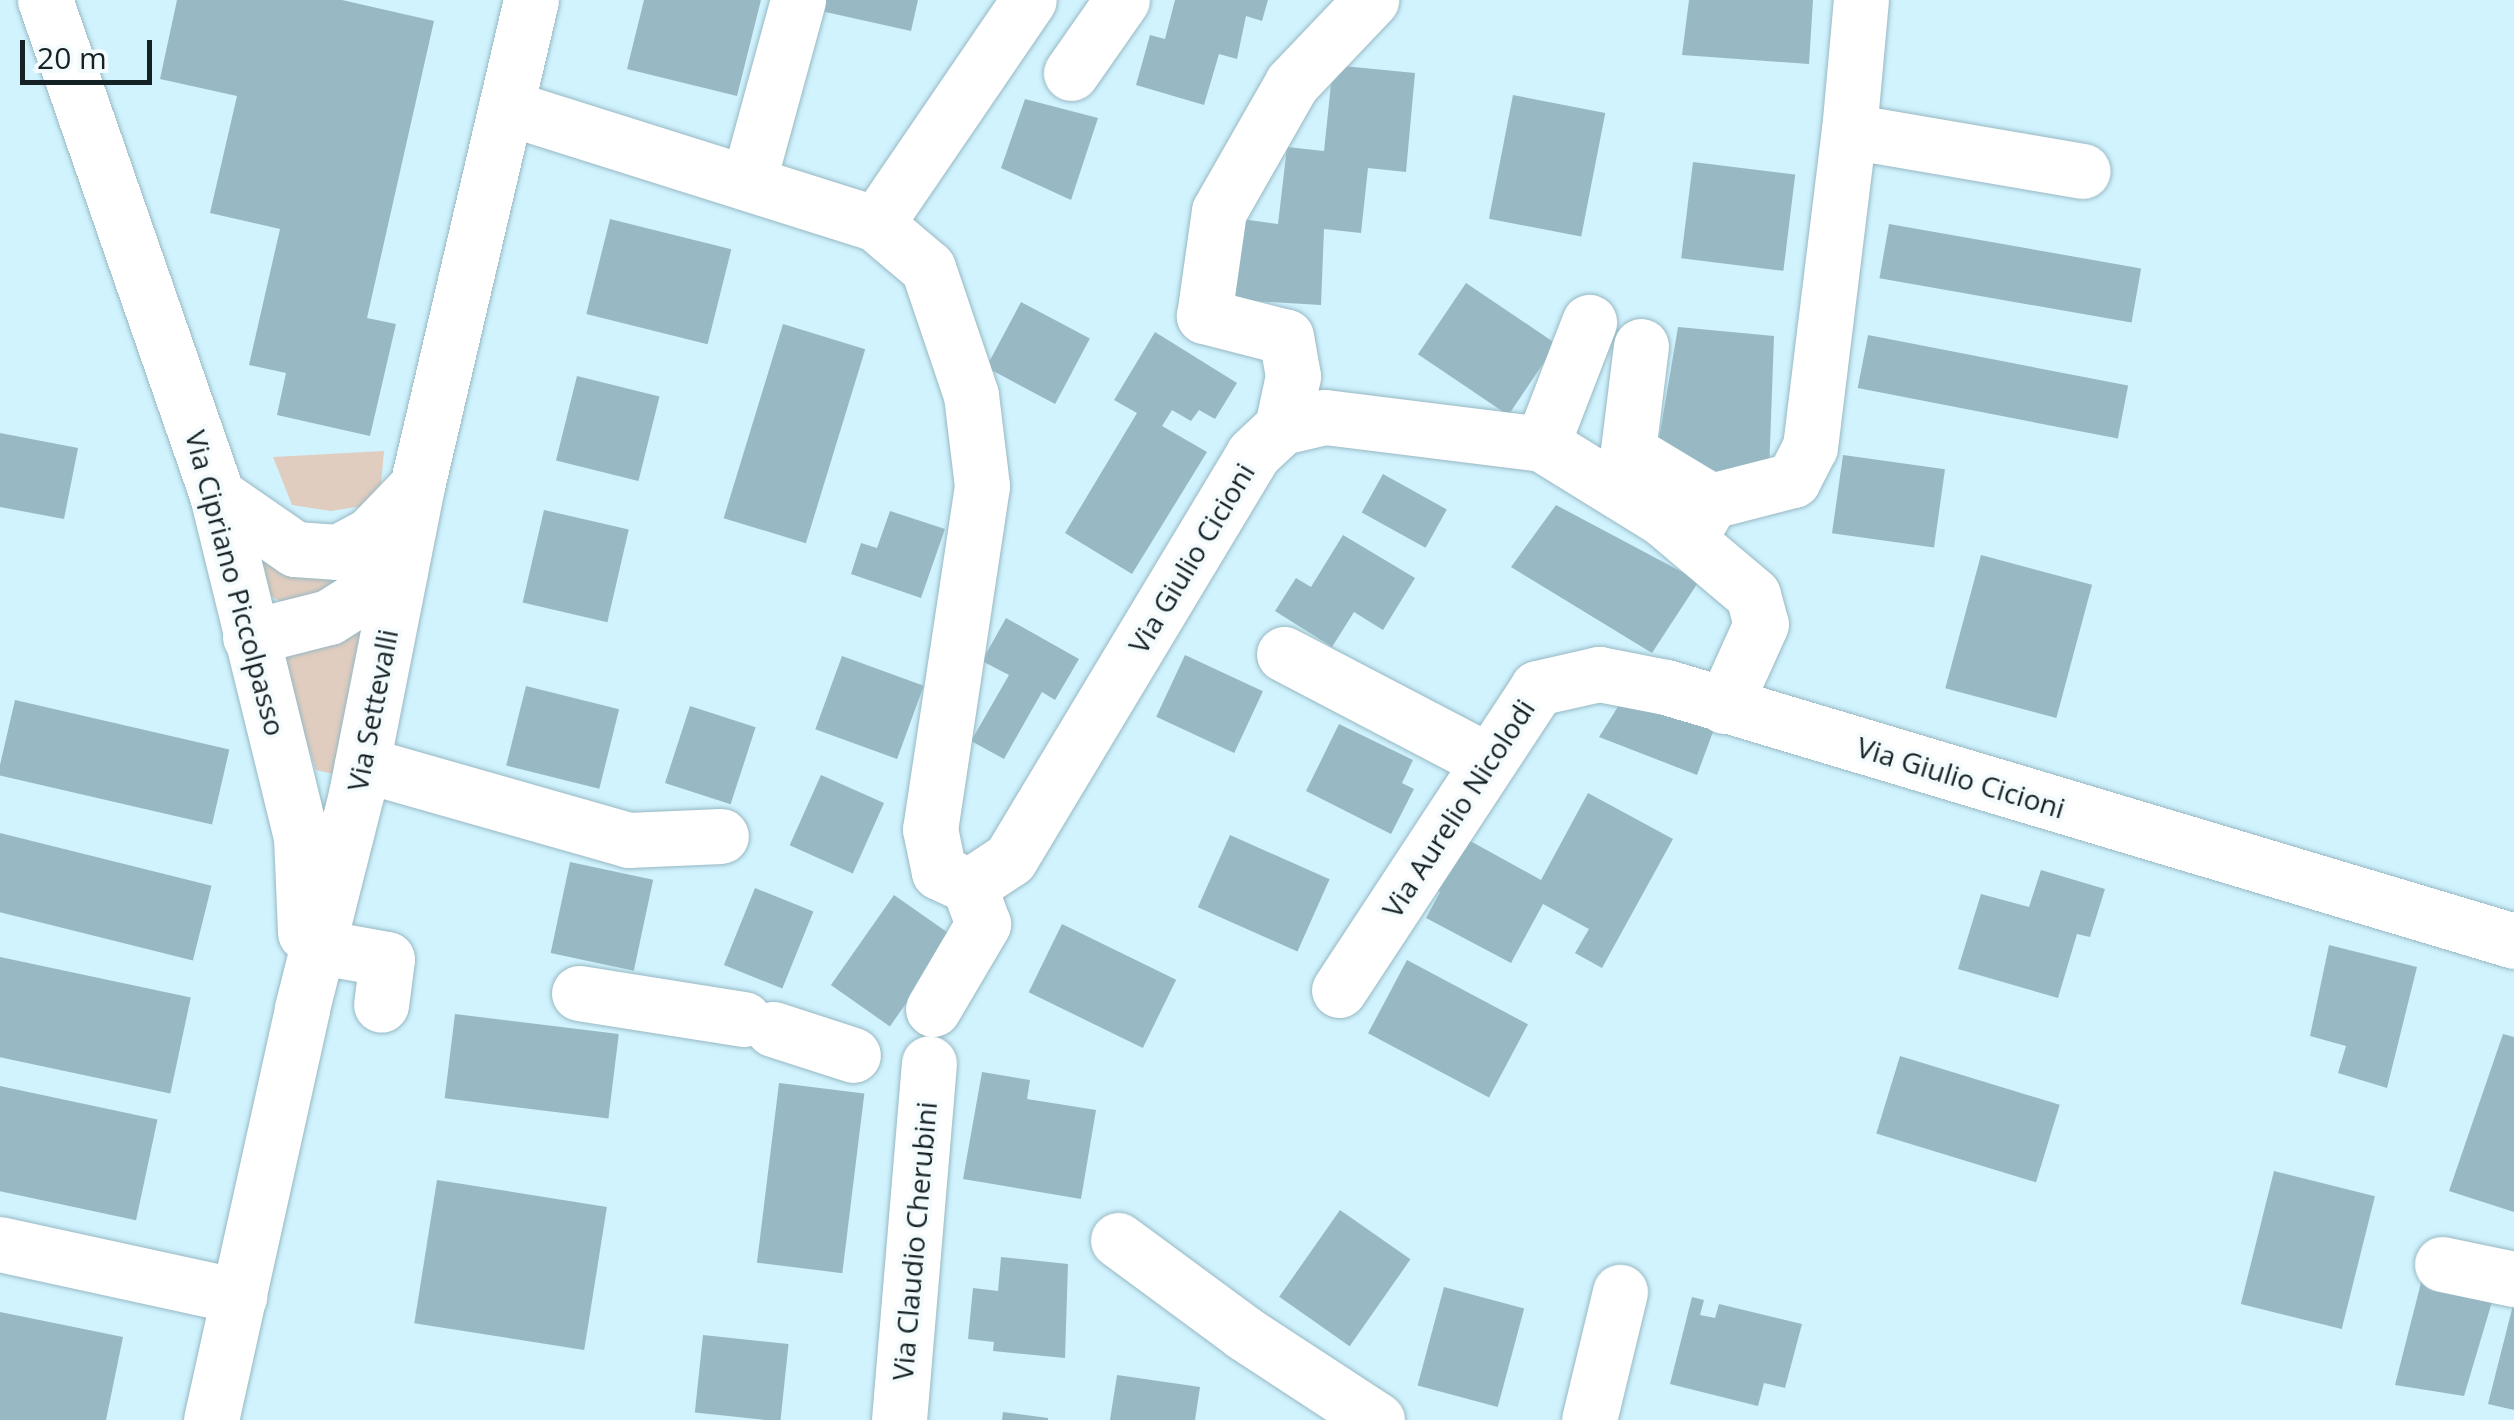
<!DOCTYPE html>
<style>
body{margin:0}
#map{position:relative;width:2514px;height:1420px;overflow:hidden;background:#d0f3fe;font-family:"Open Sans",sans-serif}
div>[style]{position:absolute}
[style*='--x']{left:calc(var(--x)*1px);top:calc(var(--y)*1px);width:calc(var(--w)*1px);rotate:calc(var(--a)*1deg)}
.green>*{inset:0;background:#e1cdbf}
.building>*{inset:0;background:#98b9c4;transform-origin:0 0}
.roads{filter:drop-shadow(0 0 2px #97b8c3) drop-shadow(0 0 2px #97b8c3)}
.minor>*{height:55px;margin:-27.5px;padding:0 27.5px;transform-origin:27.5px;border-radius:27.5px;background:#fff}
.major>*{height:55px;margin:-27.5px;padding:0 27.5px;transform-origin:27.5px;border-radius:27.5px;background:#fff}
span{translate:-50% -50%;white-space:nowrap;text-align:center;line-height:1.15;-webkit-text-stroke:8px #f4fbfd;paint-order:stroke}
.street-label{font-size:28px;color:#142125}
.scale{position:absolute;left:20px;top:40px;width:132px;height:45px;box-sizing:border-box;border:5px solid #142125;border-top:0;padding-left:12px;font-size:30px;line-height:35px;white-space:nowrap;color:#142125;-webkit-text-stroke:8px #f4fbfd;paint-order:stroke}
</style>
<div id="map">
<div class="green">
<div style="clip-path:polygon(384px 451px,381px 484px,368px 505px,331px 511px,292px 505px,273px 457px)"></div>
<div style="clip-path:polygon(245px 532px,364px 573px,287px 605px,263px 592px)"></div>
<div style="clip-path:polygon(378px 606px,342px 776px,316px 770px,278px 650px)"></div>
</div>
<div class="building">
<div style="clip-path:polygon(177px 0,342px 0,434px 21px,367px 318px,396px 324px,370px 436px,277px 415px,286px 373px,249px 365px,280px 229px,210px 213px,237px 96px,160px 79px)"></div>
<div style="clip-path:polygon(644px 0,761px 0,737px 96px,627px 69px)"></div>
<div style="clip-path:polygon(824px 0,918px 0,911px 31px,821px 11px)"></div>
<div style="clip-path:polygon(1175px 0,1268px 0,1262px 21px,1246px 16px,1237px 59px,1219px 54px,1204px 105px,1136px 85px,1150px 35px,1165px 39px)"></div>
<div style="clip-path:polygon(1689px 0,1813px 0,1809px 64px,1682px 55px)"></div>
<div style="clip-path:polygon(1333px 65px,1415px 73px,1406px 172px,1368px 168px,1361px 233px,1324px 229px,1321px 305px,1235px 300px,1242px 219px,1278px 224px,1287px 147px,1324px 151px)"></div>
<div style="left:1513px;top:95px;width:94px;height:126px;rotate:11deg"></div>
<div style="clip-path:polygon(1025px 99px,1098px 118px,1071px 200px,1001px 168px)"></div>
<div style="left:1693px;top:162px;width:103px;height:97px;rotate:7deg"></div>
<div style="left:610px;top:219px;width:125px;height:98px;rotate:14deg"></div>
<div style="left:1889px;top:224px;width:256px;height:55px;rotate:10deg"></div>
<div style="left:1466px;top:283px;width:109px;height:86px;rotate:34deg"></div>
<div style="left:1021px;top:302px;width:78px;height:74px;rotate:28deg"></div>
<div style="left:783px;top:324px;width:86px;height:203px;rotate:17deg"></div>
<div style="clip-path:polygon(1678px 327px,1774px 336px,1769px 473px,1718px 472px,1658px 445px)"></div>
<div style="clip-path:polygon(1155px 332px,1237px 383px,1215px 419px,1199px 410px,1191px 421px,1172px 410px,1162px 426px,1207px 452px,1132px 574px,1065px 533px,1137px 413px,1114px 400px)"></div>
<div style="left:1868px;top:335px;width:265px;height:54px;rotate:11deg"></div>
<div style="left:577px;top:376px;width:85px;height:87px;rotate:14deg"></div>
<div style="clip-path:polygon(0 433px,78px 448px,64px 519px,0 507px)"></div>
<div style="left:1843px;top:455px;width:103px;height:79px;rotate:8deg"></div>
<div style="left:1383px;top:474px;width:73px;height:44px;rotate:29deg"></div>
<div style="clip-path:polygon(1556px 505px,1699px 581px,1652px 653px,1511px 567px)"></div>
<div style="left:544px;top:510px;width:87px;height:95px;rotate:13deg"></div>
<div style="clip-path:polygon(890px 511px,945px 529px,921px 598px,851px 574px,861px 543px,877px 548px)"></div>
<div style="clip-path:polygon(1343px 535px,1415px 578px,1383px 630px,1354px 612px,1332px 647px,1275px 611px,1296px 578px,1311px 587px)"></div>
<div style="left:1981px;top:555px;width:115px;height:138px;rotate:15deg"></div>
<div style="clip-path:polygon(1006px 618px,1079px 659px,1055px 700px,1042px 692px,1004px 759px,971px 741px,1009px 675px,982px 661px)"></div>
<div style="left:1185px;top:655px;width:86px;height:68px;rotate:25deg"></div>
<div style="left:842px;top:656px;width:87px;height:78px;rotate:20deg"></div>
<div style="left:526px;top:686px;width:96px;height:82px;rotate:14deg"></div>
<div style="clip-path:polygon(1629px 689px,1717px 721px,1697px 775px,1599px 737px)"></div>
<div style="left:15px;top:700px;width:220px;height:77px;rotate:13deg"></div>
<div style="left:690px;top:706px;width:69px;height:81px;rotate:18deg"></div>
<div style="clip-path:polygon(1339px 724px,1413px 760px,1402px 783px,1414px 789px,1391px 834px,1306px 791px)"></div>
<div style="left:821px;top:775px;width:69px;height:77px;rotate:24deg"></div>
<div style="clip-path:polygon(1588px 793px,1673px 839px,1602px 968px,1575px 953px,1589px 929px,1543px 904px,1511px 963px,1426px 918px,1440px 892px,1426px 884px,1454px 832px,1541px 880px)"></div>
<div style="left:0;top:833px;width:218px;height:77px;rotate:14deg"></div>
<div style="left:1230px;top:835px;width:109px;height:79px;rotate:24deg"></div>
<div style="left:570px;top:862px;width:85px;height:93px;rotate:12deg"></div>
<div style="clip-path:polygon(2041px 870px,2105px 889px,2090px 937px,2077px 934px,2058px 998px,1958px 969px,1981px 894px,2029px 907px)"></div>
<div style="left:755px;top:888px;width:63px;height:83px;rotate:22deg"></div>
<div style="left:894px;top:895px;width:72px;height:110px;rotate:35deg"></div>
<div style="left:1062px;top:924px;width:127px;height:76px;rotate:26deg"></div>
<div style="clip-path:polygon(2329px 945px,2417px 967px,2387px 1088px,2338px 1073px,2346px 1046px,2310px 1036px)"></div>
<div style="left:0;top:957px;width:195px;height:98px;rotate:12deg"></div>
<div style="left:1407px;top:960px;width:137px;height:83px;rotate:28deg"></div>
<div style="left:455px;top:1014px;width:165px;height:85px;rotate:7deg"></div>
<div style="clip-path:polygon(2503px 1034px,2514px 1037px,2514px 1212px,2449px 1191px)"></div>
<div style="left:1900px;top:1056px;width:167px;height:81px;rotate:17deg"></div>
<div style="clip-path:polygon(982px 1072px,1030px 1080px,1027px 1099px,1096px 1110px,1081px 1199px,963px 1179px)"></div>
<div style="left:779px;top:1083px;width:86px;height:181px;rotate:7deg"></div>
<div style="left:0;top:1086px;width:161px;height:103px;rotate:12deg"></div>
<div style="left:2274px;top:1171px;width:104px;height:137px;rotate:14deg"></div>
<div style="left:437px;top:1180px;width:172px;height:145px;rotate:9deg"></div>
<div style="left:1340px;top:1210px;width:86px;height:106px;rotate:35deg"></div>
<div style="clip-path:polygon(1001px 1257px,1068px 1264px,1065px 1358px,993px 1351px,994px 1342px,968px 1339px,973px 1288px,998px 1291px)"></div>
<div style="clip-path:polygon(2424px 1271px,2497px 1285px,2464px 1396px,2395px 1385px)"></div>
<div style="left:1444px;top:1287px;width:83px;height:102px;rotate:15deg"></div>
<div style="clip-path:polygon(1692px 1297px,1704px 1300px,1700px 1315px,1715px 1318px,1719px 1304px,1802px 1324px,1785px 1388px,1764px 1383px,1758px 1406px,1670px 1384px)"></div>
<div style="clip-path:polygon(2513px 1305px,2514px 1306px,2514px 1410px,2488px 1404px)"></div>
<div style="clip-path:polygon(0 1312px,123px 1337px,106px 1420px,0 1420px)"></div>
<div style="left:703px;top:1335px;width:86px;height:78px;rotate:6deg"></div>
<div style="clip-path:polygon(1117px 1375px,1200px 1387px,1195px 1420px,1110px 1420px)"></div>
<div style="clip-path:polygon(1003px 1412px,1048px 1418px,1048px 1420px,1002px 1420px)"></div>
</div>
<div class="roads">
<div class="minor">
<div style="--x:1071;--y:73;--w:89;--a:-55.1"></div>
<div style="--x:506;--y:107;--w:388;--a:17.5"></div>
<div style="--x:876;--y:224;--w:68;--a:40.2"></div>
<div style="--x:928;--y:268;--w:134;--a:71.3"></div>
<div style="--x:971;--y:395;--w:92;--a:83.1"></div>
<div style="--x:982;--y:486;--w:347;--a:98.6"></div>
<div style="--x:930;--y:829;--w:44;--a:78.2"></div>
<div style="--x:939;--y:872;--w:33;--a:25"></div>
<div style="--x:969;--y:886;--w:49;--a:-33.4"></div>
<div style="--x:1010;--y:859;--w:472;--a:-59"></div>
<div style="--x:1253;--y:454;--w:40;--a:-43"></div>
<div style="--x:1282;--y:427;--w:44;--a:-13.1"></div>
<div style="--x:1325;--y:417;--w:219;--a:7.1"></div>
<div style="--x:1542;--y:444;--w:141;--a:31.7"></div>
<div style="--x:1662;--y:518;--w:119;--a:40.2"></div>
<div style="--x:1753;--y:595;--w:30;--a:75"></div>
<div style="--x:1761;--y:624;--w:90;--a:114.3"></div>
<div style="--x:1849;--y:131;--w:132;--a:-84.8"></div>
<div style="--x:748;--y:183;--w:190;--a:-74.7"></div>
<div style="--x:876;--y:224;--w:271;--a:-55.7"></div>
<div style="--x:1641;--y:346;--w:106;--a:97.1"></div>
<div style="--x:1628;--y:451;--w:97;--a:31.1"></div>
<div style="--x:1282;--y:427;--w:52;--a:-77.8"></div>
<div style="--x:1293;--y:376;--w:40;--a:-100"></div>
<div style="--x:1286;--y:337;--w:85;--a:-165.6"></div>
<div style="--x:1204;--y:316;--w:106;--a:-81.9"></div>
<div style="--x:1219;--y:211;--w:147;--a:-60.3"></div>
<div style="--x:1292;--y:83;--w:115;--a:-46.4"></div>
<div style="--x:1542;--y:444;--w:131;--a:-68.9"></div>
<div style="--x:1688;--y:540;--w:45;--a:-59.5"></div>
<div style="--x:1711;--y:501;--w:85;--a:-14.4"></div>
<div style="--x:1793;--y:480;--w:37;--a:-63"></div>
<div style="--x:1810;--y:447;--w:318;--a:-83"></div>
<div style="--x:1849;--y:131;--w:237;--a:9.7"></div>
<div style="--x:250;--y:637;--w:81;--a:-14.2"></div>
<div style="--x:329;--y:617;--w:84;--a:-32.4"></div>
<div style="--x:1284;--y:654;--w:231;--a:27.6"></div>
<div style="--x:362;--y:764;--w:277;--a:15.9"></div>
<div style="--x:628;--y:840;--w:93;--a:-2.5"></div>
<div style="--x:321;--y:947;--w:67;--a:10.3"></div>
<div style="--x:387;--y:959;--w:46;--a:97.4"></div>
<div style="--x:1339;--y:990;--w:361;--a:-56.7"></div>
<div style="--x:1537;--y:688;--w:64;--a:-12.7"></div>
<div style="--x:1599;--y:674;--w:68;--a:11"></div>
<div style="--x:1666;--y:687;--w:885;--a:16.67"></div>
<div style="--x:579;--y:993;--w:167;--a:9"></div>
<div style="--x:933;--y:1009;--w:99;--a:-59.5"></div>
<div style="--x:983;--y:924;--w:40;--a:-110.2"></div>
<div style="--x:773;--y:1029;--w:84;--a:18"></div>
<div style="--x:1118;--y:1240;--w:157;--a:36.4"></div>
<div style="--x:1244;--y:1333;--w:159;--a:33.2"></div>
<div style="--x:0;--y:1244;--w:245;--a:12.3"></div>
<div style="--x:2442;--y:1264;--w:74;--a:11.8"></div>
<div style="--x:899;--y:1420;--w:358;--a:-85.2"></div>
<div style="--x:1589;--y:1420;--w:132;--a:-76.4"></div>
</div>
<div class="major">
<div style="--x:45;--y:0;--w:524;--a:70.84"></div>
<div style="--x:217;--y:495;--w:351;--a:76.2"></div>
<div style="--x:301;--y:836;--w:97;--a:87.6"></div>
<div style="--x:217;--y:495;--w:95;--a:34.7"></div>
<div style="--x:295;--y:549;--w:43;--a:4"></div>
<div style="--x:338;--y:552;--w:36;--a:-28"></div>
<div style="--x:370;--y:535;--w:68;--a:-46.2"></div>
<div style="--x:211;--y:1420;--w:422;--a:-77.5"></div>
<div style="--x:302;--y:1008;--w:221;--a:-75.8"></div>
<div style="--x:356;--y:794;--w:314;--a:-78.8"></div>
<div style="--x:417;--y:486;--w:499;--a:-76.8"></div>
</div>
</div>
<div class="street-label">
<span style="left:1191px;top:558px;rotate:-59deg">Via Giulio Cicioni</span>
<span style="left:236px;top:583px;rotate:75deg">Via Cipriano Piccolpasso</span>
<span style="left:372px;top:710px;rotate:-79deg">Via Settevalli</span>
<span style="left:1961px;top:777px;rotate:17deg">Via Giulio Cicioni</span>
<span style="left:1458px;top:808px;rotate:-57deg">Via Aurelio Nicolodi</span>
<span style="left:914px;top:1241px;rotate:-85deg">Via Claudio Cherubini</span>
</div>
<div class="scale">20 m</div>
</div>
